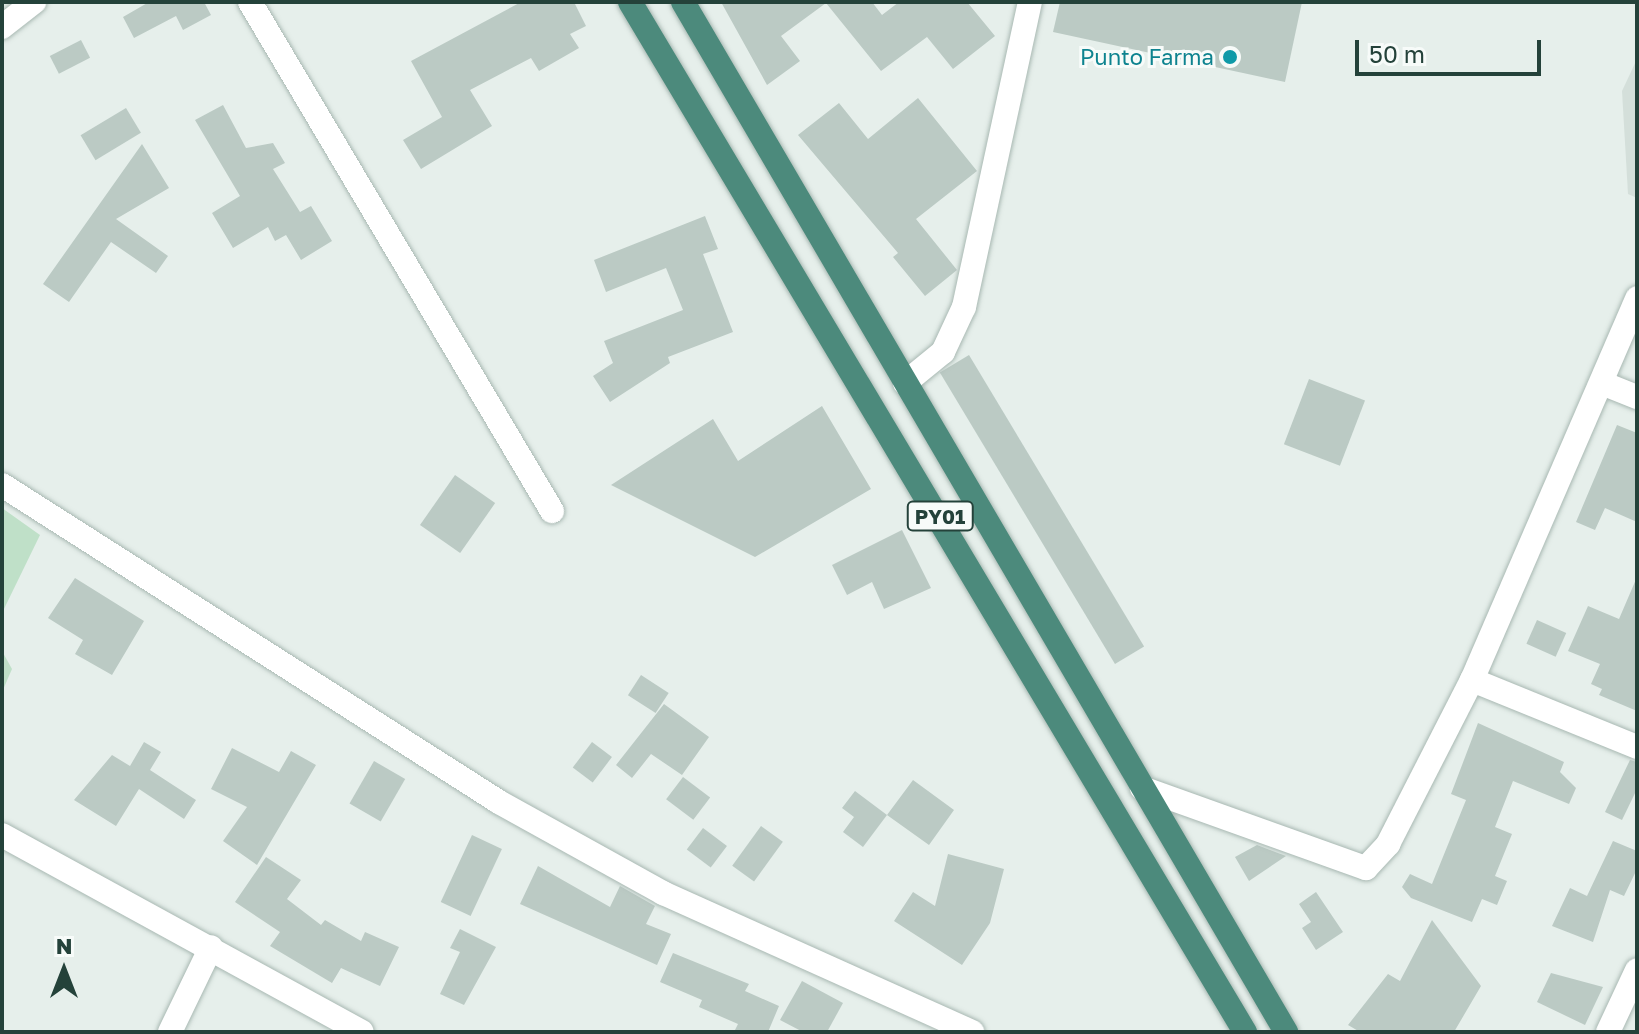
<!DOCTYPE html>
<style>
body{margin:0}
#map{position:relative;width:1639px;height:1034px;overflow:hidden;background:#e6efeb;font-family:"Golos Text",sans-serif}
div>[style]{position:absolute}
[style*='--x']{left:calc(var(--x)*1px);top:calc(var(--y)*1px);width:calc(var(--w)*1px);rotate:calc(var(--a)*1deg)}
.built>*{inset:0;background:#d4dfda}
.green>*{inset:0;background:#bfe0c8}
.building>*{inset:0;background:#bbcac4;transform-origin:0 0}
.roads{filter:drop-shadow(0 0 2px #a8b8b2) drop-shadow(0 0 2px #a8b8b2)}
.minor>*{height:24px;margin:-12px;padding:0 12px;transform-origin:12px;border-radius:12px;background:#fff}
.tertiary>*{height:24px;margin:-12px;padding:0 12px;transform-origin:12px;border-radius:12px;background:#fff}
.trunk>*{height:24px;margin:-12px;padding:0 12px;transform-origin:12px;border-radius:12px;background:#4c8a7c}
.dots>*{width:22px;height:22px;translate:-50% -50%;box-sizing:border-box;border:4px solid #f7fbf9;border-radius:50%}
span{translate:-50% -50%;white-space:nowrap;text-align:center;line-height:1.15;-webkit-text-stroke:6px #f7fbf9;paint-order:stroke}
.shield-label span{padding:2px 6px;background:#f7fbf9;border:2px solid;border-radius:6px;-webkit-text-stroke-width:0}
.shield-label{font-size:20px;color:#24423a;font-weight:700}
.culture-label{font-size:22px;color:#0d838f}
.right{translate:-100% -50%;text-align:right}
.frame{position:absolute;inset:0;border:4px solid #24423a;pointer-events:none}
.north{position:absolute;left:24px;top:930px;width:80px;height:80px;-webkit-text-stroke:6px #f7fbf9;paint-order:stroke;rotate:0deg;font-size:22px;font-weight:700;line-height:32px;text-align:center;color:#24423a}
.north::after{content:'';display:block;margin:auto;width:28px;height:36px;background:#24423a;clip-path:polygon(50% 0,100% 100%,50% 72%,0 100%)}
.scale{position:absolute;left:1355px;top:40px;width:186px;height:36px;box-sizing:border-box;border:4px solid #24423a;border-top:0;padding-left:10px;font-size:24px;line-height:28px;white-space:nowrap;color:#24423a;-webkit-text-stroke:6px #f7fbf9;paint-order:stroke}
</style>
<div id="map">
<div class="built">
<div style="clip-path:polygon(1637px 59px,1637px 198px,1628px 194px,1622px 91px)"></div>
</div>
<div class="green">
<div style="clip-path:polygon(2px 508px,40px 535px,2px 613px)"></div>
<div style="clip-path:polygon(2px 651px,12px 669px,2px 692px)"></div>
</div>
<div class="building">
<div style="clip-path:polygon(149px 2px,204px 2px,211px 15px,183px 30px,176px 16px,134px 38px,123px 17px)"></div>
<div style="clip-path:polygon(521px 2px,574px 2px,586px 26px,570px 34px,579px 48px,539px 71px,531px 58px,470px 90px,492px 126px,421px 169px,403px 140px,442px 117px,411px 61px)"></div>
<div style="clip-path:polygon(721px 2px,872px 2px,882px 15px,899px 2px,967px 2px,995px 36px,953px 69px,927px 37px,881px 71px,826px 3px,781px 36px,800px 61px,767px 85px)"></div>
<div style="clip-path:polygon(1060px 2px,1302px 2px,1285px 82px,1053px 32px)"></div>
<div style="left:81px;top:40px;width:20px;height:35px;rotate:63deg"></div>
<div style="clip-path:polygon(918px 98px,977px 171px,916px 219px,957px 270px,925px 296px,893px 257px,898px 253px,798px 135px,839px 103px,868px 139px)"></div>
<div style="clip-path:polygon(223px 105px,246px 148px,273px 143px,285px 163px,273px 169px,300px 212px,311px 206px,332px 241px,301px 260px,286px 235px,275px 241px,268px 227px,233px 248px,212px 213px,240px 196px,195px 120px)"></div>
<div style="left:126px;top:108px;width:29px;height:53px;rotate:59deg"></div>
<div style="clip-path:polygon(142px 144px,169px 188px,116px 219px,168px 256px,156px 273px,111px 242px,69px 302px,43px 284px)"></div>
<div style="clip-path:polygon(705px 216px,718px 249px,703px 254px,733px 332px,668px 357px,670px 363px,610px 402px,593px 376px,613px 363px,604px 341px,683px 310px,666px 268px,606px 292px,594px 260px)"></div>
<div style="left:969px;top:355px;width:340px;height:34px;rotate:59deg"></div>
<div style="left:1309px;top:379px;width:60px;height:70px;rotate:21deg"></div>
<div style="clip-path:polygon(822px 406px,871px 489px,755px 557px,611px 485px,713px 419px,738px 461px)"></div>
<div style="clip-path:polygon(1617px 425px,1637px 433px,1637px 522px,1605px 508px,1595px 530px,1576px 522px)"></div>
<div style="left:455px;top:475px;width:49px;height:61px;rotate:35deg"></div>
<div style="clip-path:polygon(902px 530px,931px 588px,884px 609px,872px 582px,847px 595px,832px 565px)"></div>
<div style="clip-path:polygon(1637px 577px,1637px 711px,1599px 695px,1602px 689px,1591px 684px,1600px 664px,1568px 651px,1588px 606px,1619px 619px)"></div>
<div style="clip-path:polygon(75px 578px,144px 621px,112px 675px,75px 654px,83px 640px,48px 618px)"></div>
<div style="left:1537px;top:620px;width:32px;height:26px;rotate:24deg"></div>
<div style="left:641px;top:675px;width:33px;height:24px;rotate:33deg"></div>
<div style="clip-path:polygon(664px 704px,709px 737px,682px 775px,651px 754px,632px 778px,616px 765px)"></div>
<div style="clip-path:polygon(1478px 723px,1564px 762px,1560px 772px,1576px 788px,1569px 804px,1513px 781px,1495px 827px,1512px 834px,1495px 876px,1507px 881px,1497px 905px,1482px 899px,1472px 922px,1411px 898px,1402px 887px,1410px 874px,1432px 884px,1466px 800px,1451px 794px)"></div>
<div style="clip-path:polygon(144px 742px,161px 752px,150px 770px,196px 800px,184px 819px,139px 789px,116px 826px,74px 800px,112px 755px,130px 766px)"></div>
<div style="left:592px;top:742px;width:25px;height:32px;rotate:37deg"></div>
<div style="clip-path:polygon(232px 748px,279px 772px,291px 751px,316px 765px,257px 865px,223px 841px,247px 807px,211px 789px)"></div>
<div style="clip-path:polygon(1630px 760px,1637px 762px,1637px 789px,1622px 820px,1605px 812px)"></div>
<div style="left:374px;top:761px;width:36px;height:49px;rotate:30deg"></div>
<div style="left:683px;top:777px;width:34px;height:28px;rotate:37deg"></div>
<div style="clip-path:polygon(913px 780px,954px 810px,929px 845px,887px 815px,863px 847px,843px 832px,854px 817px,842px 808px,855px 791px,887px 815px)"></div>
<div style="left:761px;top:826px;width:27px;height:49px;rotate:36deg"></div>
<div style="left:703px;top:828px;width:30px;height:27px;rotate:37deg"></div>
<div style="left:472px;top:835px;width:33px;height:74px;rotate:25deg"></div>
<div style="clip-path:polygon(1613px 841px,1637px 851px,1637px 869px,1624px 896px,1610px 890px,1593px 942px,1552px 926px,1570px 888px,1587px 896px)"></div>
<div style="clip-path:polygon(1257px 845px,1286px 856px,1249px 881px,1235px 857px)"></div>
<div style="clip-path:polygon(948px 854px,1004px 869px,990px 923px,962px 965px,894px 921px,913px 892px,935px 906px)"></div>
<div style="clip-path:polygon(266px 857px,301px 880px,287px 899px,321px 925px,325px 920px,361px 941px,365px 932px,399px 947px,380px 986px,341px 968px,332px 983px,270px 946px,280px 932px,235px 902px)"></div>
<div style="clip-path:polygon(538px 866px,610px 907px,620px 886px,655px 906px,646px 924px,671px 934px,657px 965px,520px 904px)"></div>
<div style="clip-path:polygon(1316px 892px,1343px 932px,1316px 950px,1302px 928px,1311px 922px,1299px 904px)"></div>
<div style="clip-path:polygon(1432px 920px,1481px 986px,1454px 1032px,1360px 1032px,1348px 1025px,1388px 974px,1400px 981px)"></div>
<div style="clip-path:polygon(460px 929px,496px 947px,464px 1005px,440px 994px,460px 952px,450px 948px)"></div>
<div style="clip-path:polygon(673px 953px,749px 984px,745px 991px,779px 1006px,768px 1032px,734px 1032px,738px 1024px,699px 1007px,702px 1000px,660px 982px)"></div>
<div style="clip-path:polygon(1551px 973px,1603px 987px,1585px 1025px,1537px 1002px)"></div>
<div style="clip-path:polygon(802px 981px,843px 1003px,827px 1032px,803px 1032px,780px 1020px)"></div>
</div>
<div class="roads">
<div class="minor">
<div style="--x:250;--y:2;--w:592;--a:59.32"></div>
<div style="--x:905;--y:383;--w:49;--a:-39.2"></div>
<div style="--x:943;--y:352;--w:50;--a:-65"></div>
<div style="--x:964;--y:307;--w:312;--a:-77.8"></div>
<div style="--x:1602;--y:383;--w:38;--a:22"></div>
<div style="--x:2;--y:485;--w:589;--a:32.53"></div>
<div style="--x:499;--y:802;--w:188;--a:29"></div>
<div style="--x:663;--y:893;--w:339;--a:24.2"></div>
<div style="--x:1472;--y:680;--w:178;--a:22.1"></div>
<div style="--x:1142;--y:788;--w:238;--a:19.7"></div>
<div style="--x:1366;--y:868;--w:33;--a:-47"></div>
<div style="--x:1388;--y:844;--w:184;--a:-62.9"></div>
<div style="--x:1472;--y:680;--w:416;--a:-66.6"></div>
<div style="--x:2;--y:835;--w:410;--a:28.7"></div>
<div style="--x:170;--y:1032;--w:94;--a:-64.2"></div>
<div style="--x:1608;--y:1032;--w:68;--a:-64.9"></div>
</div>
<div class="tertiary">
<div style="--x:2;--y:27;--w:41;--a:-38"></div>
</div>
<div class="trunk">
<div style="--x:630;--y:2;--w:1200;--a:59.16"></div>
<div style="--x:683;--y:2;--w:1194;--a:59.65"></div>
</div>
</div>
<div class="dots">
<div style="left:1230px;top:57px;background:#0f9aa8"></div>
</div>
<div class="shield-label">
<span style="left:940px;top:516px">PY01</span>
</div>
<div class="culture-label">
<span class="right" style="left:1214px;top:57px">Punto Farma</span>
</div>
<div class="frame"></div>
<div class="north">N</div>
<div class="scale">50 m</div>
</div>
